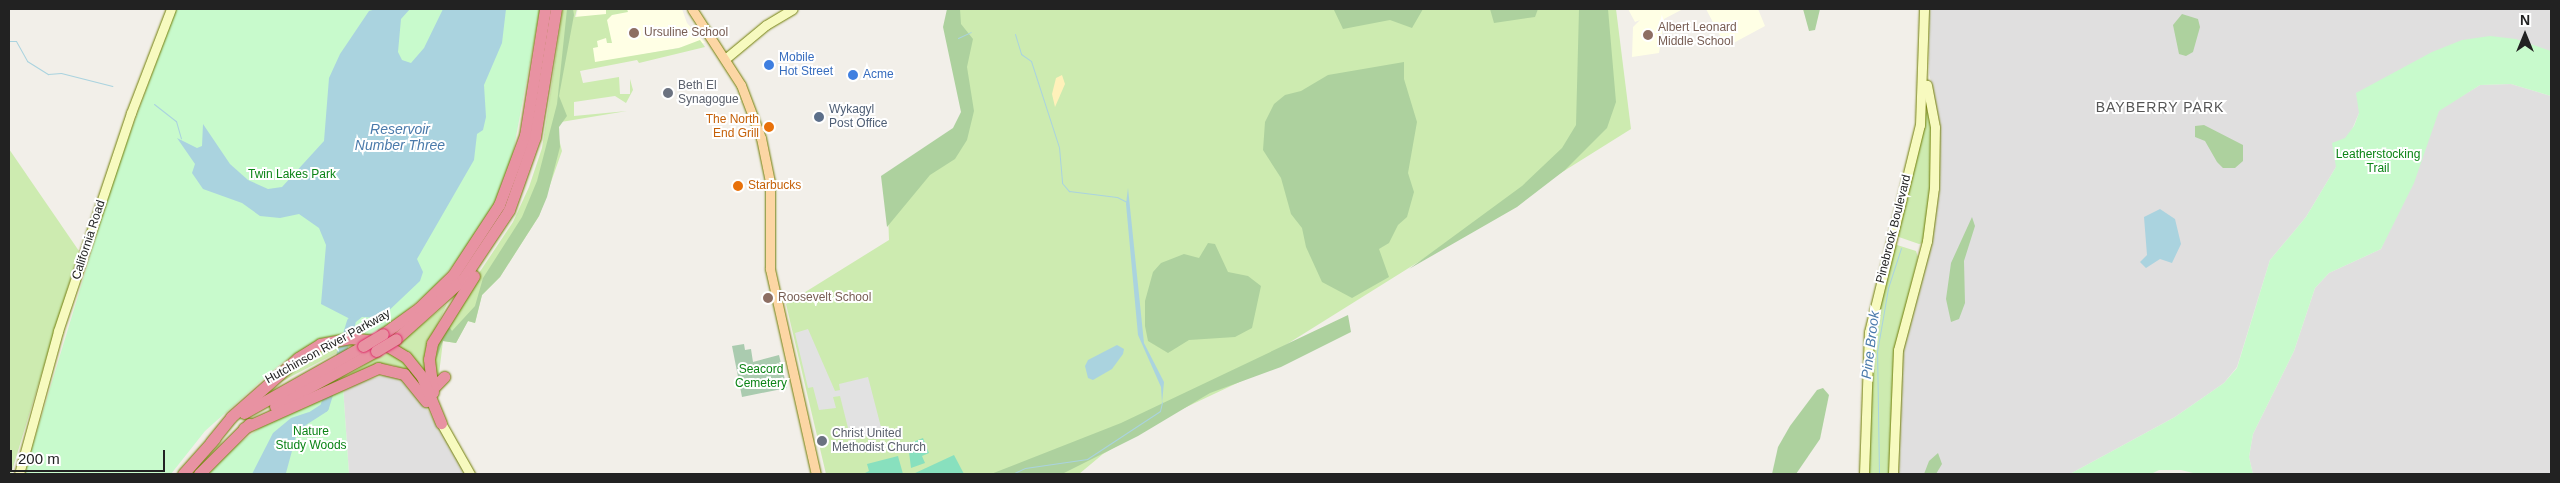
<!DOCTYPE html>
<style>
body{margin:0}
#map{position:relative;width:2560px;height:483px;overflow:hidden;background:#f2efe9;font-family:Arial,sans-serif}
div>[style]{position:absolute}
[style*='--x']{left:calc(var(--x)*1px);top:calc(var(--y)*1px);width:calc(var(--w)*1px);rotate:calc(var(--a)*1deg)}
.residential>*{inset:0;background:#e0dfdf}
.education>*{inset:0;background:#ffffe5}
.grass>*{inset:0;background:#cdebb0}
.forest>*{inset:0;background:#add19e}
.sand>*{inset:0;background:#fff1ba}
.cemetery>*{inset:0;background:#aacbaf}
.park>*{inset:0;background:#c8facc}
.pitch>*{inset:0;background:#88e0be}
.parking>*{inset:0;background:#e2e2e2}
.water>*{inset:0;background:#aad3df}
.stream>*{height:1px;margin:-0.5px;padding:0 0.5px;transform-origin:0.5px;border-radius:0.5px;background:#aad3df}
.river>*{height:9px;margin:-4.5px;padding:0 4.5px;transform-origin:4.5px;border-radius:4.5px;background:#aad3df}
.roads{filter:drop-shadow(0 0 1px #707d05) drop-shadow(0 0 1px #707d05)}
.secondary>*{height:9px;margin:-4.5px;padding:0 4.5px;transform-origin:4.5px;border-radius:4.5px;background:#f7fabf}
.primary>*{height:9px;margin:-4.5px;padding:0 4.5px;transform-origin:4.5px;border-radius:4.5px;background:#fcd6a4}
.highway>*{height:11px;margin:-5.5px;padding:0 5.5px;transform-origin:5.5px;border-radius:5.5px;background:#e892a2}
.bridges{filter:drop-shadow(0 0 1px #dc2a67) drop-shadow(0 0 1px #dc2a67)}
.highway-bridge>*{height:11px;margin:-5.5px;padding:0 5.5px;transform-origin:5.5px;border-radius:5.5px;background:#e892a2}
.dots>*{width:14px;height:14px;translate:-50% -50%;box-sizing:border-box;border:2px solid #fff;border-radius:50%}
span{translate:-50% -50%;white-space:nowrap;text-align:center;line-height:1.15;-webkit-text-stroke:4px #fff;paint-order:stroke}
.education-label{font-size:12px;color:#785e54}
.left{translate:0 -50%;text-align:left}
.shop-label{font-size:12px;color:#366cbe}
.worship-label{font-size:12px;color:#5b616d}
.service-label{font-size:12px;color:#4e5e75}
.food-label{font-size:12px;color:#c56008}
.right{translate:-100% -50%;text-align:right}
.park-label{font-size:12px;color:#0c8416}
.street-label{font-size:12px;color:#222}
.neighbourhood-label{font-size:14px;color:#555;letter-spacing:1px}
.water-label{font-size:14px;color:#4a7aab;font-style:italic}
.frame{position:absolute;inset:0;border:10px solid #222;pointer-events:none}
.north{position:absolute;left:2500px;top:10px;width:50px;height:50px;-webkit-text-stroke:4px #fff;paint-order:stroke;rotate:0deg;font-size:14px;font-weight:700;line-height:20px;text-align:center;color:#222}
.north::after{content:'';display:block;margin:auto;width:18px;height:22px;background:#222;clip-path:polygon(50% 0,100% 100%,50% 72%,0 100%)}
.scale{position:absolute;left:10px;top:450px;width:155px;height:22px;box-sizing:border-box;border:2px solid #222;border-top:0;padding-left:6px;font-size:15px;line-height:18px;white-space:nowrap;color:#222;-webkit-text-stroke:4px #fff;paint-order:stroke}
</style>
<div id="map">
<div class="residential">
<div style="clip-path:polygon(1929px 9px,2551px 9px,2551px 51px,2359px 113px,2336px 167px,2306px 217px,2270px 260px,2237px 367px,2224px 383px,2175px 417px,2070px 474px,1894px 474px,1903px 339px,1936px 216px,1940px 124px,1929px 73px)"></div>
<div style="clip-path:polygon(2511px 84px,2551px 96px,2551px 474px,2253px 474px,2249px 457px,2253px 434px,2294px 351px,2315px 288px,2329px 273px,2381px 249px,2439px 110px,2480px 85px)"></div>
<div style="clip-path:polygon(393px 373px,414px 387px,466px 474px,349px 474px,343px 387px)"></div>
</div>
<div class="education">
<div style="clip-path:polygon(578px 9px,682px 9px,687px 23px,705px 43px,563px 69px)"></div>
<div style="clip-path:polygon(1628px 9px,1683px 9px,1664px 19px,1659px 53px,1632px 57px,1633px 27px,1640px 20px,1635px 22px)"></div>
<div style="clip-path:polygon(1706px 9px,1758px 9px,1765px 26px,1726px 47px)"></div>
</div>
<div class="grass">
<div style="clip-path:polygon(563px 9px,577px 9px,575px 17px,606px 14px,606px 9px,627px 9px,628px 12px,612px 15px,607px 20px,612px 43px,607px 43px,606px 38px,597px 41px,598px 47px,593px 48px,595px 62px,679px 48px,700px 40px,705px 47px,639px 63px,637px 60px,580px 71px,583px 83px,619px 77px,620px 94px,630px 94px,630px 79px,633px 90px,626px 103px,615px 96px,574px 102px,574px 116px,627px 111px,555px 123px,562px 151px,539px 216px,500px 277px,482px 295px,475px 323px,468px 321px,456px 343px,443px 341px,439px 374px,435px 373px,433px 361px,441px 330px,513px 222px,529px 187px,542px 148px)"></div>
<div style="clip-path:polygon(953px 9px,1616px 9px,1631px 129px,1276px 351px,1269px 368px,1178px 411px,1103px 454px,1079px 474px,826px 474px,786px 304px,889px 240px,888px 214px,966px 115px)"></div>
<div style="clip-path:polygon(1928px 112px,1932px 117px,1932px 192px,1923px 243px,1919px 244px,1896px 236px,1925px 113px)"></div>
<div style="clip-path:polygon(9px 149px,79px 251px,11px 474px,9px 474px)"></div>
<div style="clip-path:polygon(1897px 245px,1916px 251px,1918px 257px,1896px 346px,1891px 474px,1867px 474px,1870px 348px,1875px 314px,1893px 246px)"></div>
<div style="clip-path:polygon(447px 304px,426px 349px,428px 378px,397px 345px)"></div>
<div style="clip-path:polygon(356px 343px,294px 375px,268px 389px,304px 356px,326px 345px)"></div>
<div style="clip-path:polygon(391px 349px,400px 355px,425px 390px,403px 369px,393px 365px,381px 364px,348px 375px)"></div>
</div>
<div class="forest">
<div style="clip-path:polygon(567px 9px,573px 9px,574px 15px,559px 96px,567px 116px,559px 127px,560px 147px,547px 197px,539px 216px,500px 277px,482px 295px,475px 323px,468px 321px,456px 343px,443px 341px,436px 360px,440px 337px,448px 325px,452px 331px,475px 306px,483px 278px,522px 217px,537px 181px,557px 104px)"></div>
<div style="clip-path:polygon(947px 9px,960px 9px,961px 24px,973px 39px,967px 67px,974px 111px,967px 140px,955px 159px,930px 175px,887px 227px,881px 176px,953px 128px,961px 112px,943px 27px)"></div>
<div style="clip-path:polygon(1423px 9px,1412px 28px,1390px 20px,1343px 29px,1334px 10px)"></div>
<div style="clip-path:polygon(1490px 9px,1538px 9px,1535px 17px,1494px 23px)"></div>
<div style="clip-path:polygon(1579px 9px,1608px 9px,1616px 102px,1607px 128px,1565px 170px,1517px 207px,1409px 269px,1522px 186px,1562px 148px,1576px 125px)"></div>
<div style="clip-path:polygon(1803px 9px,1820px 9px,1815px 30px,1809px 31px)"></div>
<div style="clip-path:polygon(2182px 14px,2198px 19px,2200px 27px,2193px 52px,2186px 56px,2179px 54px,2173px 25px)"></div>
<div style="clip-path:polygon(1404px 62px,1404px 79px,1417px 122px,1408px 173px,1414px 192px,1407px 217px,1398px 225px,1389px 243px,1379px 249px,1389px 277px,1352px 298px,1322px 282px,1306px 247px,1302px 228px,1291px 214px,1281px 178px,1263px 150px,1265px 122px,1274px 104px,1285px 95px,1301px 91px,1328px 75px)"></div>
<div style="clip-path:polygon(2204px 125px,2243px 145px,2243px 161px,2235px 168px,2223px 168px,2217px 162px,2205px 141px,2195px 137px,2195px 126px)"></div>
<div style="clip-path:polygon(1972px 217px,1975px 226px,1964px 261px,1965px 303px,1959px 319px,1951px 322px,1946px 299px,1951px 263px)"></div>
<div style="clip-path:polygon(1208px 243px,1215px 244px,1228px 272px,1248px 276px,1261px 286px,1252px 328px,1235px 337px,1189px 340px,1168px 353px,1148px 341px,1145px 326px,1145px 301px,1153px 272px,1161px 263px,1184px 254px,1199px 258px)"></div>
<div style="clip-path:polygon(1348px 315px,1351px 332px,1281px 367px,1210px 393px,1138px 436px,1062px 474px,991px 474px,1121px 423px)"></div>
<div style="clip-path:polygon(1823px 388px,1829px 395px,1820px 439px,1796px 474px,1772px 474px,1778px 447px,1790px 426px,1817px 390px)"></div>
<div style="clip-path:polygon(1938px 453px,1942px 464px,1936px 474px,1924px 474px,1929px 461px)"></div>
</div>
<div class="sand">
<div style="clip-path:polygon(1062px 75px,1065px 84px,1055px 107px,1052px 94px,1056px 78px)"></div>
</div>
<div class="cemetery">
<div style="clip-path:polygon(744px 344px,745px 350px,751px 349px,753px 362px,779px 355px,787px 388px,742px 397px,732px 346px)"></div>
</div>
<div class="park">
<div style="clip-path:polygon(176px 9px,540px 9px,512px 158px,496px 201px,471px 244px,436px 285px,398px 318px,370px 335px,301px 350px,279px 365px,205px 431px,171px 474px,24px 474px,115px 174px)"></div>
<div style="clip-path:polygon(2490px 36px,2516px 39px,2551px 51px,2551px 96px,2511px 84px,2480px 85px,2439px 111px,2414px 183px,2381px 249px,2329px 273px,2315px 288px,2294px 351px,2253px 434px,2249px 457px,2253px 474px,2197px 474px,2181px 470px,2159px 470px,2151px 474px,2070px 474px,2175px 417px,2224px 383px,2237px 368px,2270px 260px,2306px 217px,2336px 167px,2332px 143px,2345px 138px,2354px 126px,2359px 113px,2356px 93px,2432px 52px,2462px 40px)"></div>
<div style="clip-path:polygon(343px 387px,349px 474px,208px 474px,229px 451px,265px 424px)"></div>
</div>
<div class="pitch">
<div style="clip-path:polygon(923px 438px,929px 453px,922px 456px,925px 463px,911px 468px,908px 444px)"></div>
<div style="clip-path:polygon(954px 455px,964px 474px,913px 474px)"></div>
<div style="clip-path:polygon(898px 456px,903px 474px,863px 474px,869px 471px,867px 464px)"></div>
</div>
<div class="parking">
<div style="clip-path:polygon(808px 329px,835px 391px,840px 390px,839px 384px,868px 377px,882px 431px,851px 440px,840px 396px,833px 397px,836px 408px,819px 410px,813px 387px,808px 388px,795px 333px)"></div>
</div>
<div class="water">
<div style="clip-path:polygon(376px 9px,410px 9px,401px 19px,398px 52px,402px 60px,411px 63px,424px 48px,443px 9px,506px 9px,502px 43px,484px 85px,486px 117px,483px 130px,477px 134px,474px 160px,417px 259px,423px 272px,420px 281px,381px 318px,362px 317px,356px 322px,321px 304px,326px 245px,319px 228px,299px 214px,280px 218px,260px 216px,242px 203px,203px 189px,192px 173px,195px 164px,177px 138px,197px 148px,202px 146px,203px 124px,230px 164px,248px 180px,268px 189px,282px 187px,324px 141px,329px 78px,340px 54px,369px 11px)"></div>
<div style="clip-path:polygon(1128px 188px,1144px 343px,1164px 382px,1162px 403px,1161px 387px,1138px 335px,1126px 204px)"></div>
<div style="clip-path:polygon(2160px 209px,2175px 219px,2181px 244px,2172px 263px,2160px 259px,2146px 268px,2140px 262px,2147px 255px,2144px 217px)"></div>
<div style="clip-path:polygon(1117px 345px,1124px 349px,1123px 354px,1112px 369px,1093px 380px,1088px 378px,1085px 366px,1088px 360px)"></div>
<div style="clip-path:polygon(309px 412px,296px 436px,286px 473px,252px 474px,273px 433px,291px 418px)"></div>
</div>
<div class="stream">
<div style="--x:1015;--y:34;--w:21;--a:73"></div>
<div style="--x:1021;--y:54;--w:12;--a:35"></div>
<div style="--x:1031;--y:61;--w:90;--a:72"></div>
<div style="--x:1059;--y:147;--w:36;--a:85"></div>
<div style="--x:1062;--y:183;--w:11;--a:49"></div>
<div style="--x:1069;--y:191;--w:48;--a:7.1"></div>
<div style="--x:1117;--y:197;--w:11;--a:27"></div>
<div style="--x:958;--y:38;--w:14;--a:-25"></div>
<div style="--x:9;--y:41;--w:7;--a:0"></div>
<div style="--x:16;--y:41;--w:23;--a:61"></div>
<div style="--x:27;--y:61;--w:25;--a:32"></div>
<div style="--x:48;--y:74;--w:13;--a:-4"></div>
<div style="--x:61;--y:73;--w:53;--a:14.3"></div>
<div style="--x:154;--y:104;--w:28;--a:38"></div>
<div style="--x:176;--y:121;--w:18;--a:74"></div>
<div style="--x:1012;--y:474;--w:14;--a:-25"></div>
<div style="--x:1025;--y:468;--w:63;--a:-8.3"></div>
<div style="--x:1087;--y:459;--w:87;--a:-33.3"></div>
<div style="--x:1160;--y:411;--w:9;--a:-77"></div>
<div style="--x:1879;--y:474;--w:122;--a:-90.9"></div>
<div style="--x:1877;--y:352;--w:65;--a:-80.2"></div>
<div style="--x:1888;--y:288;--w:42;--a:-72"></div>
</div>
<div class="river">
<div style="--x:298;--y:424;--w:31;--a:-33"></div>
<div style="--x:324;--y:407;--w:90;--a:-72.6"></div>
</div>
<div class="roads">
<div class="secondary">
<div style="--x:725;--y:59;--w:53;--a:-39.7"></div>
<div style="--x:766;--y:25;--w:31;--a:-31"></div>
<div style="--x:441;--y:423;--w:59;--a:60.4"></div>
<div style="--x:19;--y:474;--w:148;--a:-74.7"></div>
<div style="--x:58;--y:331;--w:230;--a:-71.5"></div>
<div style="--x:131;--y:113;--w:111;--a:-69"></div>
<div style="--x:1864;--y:474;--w:142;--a:-88"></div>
<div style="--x:1869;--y:332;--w:213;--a:-76.2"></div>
<div style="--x:1920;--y:125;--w:116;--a:-88"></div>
<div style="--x:1893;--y:474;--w:124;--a:-87.7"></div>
<div style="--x:1898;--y:350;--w:113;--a:-75.1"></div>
<div style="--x:1927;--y:241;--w:53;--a:-82.5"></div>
<div style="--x:1934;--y:188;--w:61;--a:-89.1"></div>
<div style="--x:1935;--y:127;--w:43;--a:-100.8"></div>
</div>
<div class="primary">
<div style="--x:692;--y:9;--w:90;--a:57.2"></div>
<div style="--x:741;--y:85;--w:57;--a:69.3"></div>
<div style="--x:761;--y:138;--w:45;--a:78.4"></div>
<div style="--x:770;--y:182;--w:87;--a:90"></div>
<div style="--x:770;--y:269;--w:210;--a:77.4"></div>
</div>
<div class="highway">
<div style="--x:383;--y:334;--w:44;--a:-35.8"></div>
<div style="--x:419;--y:308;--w:47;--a:-44.1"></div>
<div style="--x:453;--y:275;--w:84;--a:-56.7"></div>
<div style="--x:499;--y:205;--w:75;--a:-69.6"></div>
<div style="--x:525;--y:135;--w:128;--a:-81"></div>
<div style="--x:396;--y:339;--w:90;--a:-41.8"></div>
<div style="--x:463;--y:279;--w:83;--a:-56.3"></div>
<div style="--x:509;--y:210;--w:77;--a:-70.4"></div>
<div style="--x:535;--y:137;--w:130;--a:-80.7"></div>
<div style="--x:433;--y:388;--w:16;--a:-45"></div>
<div style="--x:433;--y:392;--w:33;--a:-97"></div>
<div style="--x:429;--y:359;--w:16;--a:-79"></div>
<div style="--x:432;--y:343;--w:79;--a:-57.9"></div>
<div style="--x:275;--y:406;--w:115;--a:-28.6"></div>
<div style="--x:244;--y:413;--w:137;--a:-29.4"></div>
<div style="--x:244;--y:428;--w:147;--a:-24.1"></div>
<div style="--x:378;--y:368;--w:27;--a:13"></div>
<div style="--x:404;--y:374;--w:35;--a:51"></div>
<div style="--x:211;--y:442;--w:32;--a:-51"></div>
<div style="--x:231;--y:417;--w:89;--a:-41.4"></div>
<div style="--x:298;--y:358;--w:26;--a:-32"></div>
<div style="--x:320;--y:344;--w:31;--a:-11"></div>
<div style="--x:350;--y:338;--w:31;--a:7"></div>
<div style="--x:381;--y:342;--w:29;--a:31"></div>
<div style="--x:406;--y:357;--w:26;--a:51"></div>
<div style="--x:422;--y:377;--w:50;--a:67.6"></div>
<div style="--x:183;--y:474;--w:48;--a:-48.4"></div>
<div style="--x:199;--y:474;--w:71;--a:-45"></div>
</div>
</div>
<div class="bridges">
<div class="highway-bridge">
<div style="--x:363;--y:346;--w:23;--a:-31"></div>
<div style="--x:376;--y:351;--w:23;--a:-31"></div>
</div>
</div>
<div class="dots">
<div style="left:634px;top:33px;background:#8d6e63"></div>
<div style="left:1648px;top:35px;background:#8d6e63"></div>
<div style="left:769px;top:65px;background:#3f7fe0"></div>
<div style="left:853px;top:75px;background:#3f7fe0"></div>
<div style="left:668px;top:93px;background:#6b7280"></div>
<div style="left:819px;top:117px;background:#5c6f8a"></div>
<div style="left:769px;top:127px;background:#e8710a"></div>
<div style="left:738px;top:186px;background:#e8710a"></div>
<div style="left:768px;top:298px;background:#8d6e63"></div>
<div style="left:822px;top:441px;background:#6b7280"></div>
</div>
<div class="education-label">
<span class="left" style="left:1658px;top:35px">Albert Leonard<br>Middle School</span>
<span class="left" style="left:644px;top:33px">Ursuline School</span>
<span class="left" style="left:778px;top:298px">Roosevelt School</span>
</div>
<div class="shop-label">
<span class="left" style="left:779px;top:65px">Mobile<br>Hot Street</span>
<span class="left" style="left:863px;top:75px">Acme</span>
</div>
<div class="worship-label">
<span class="left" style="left:678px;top:93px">Beth El<br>Synagogue</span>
<span class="left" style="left:832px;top:441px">Christ United<br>Methodist Church</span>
</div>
<div class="service-label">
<span class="left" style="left:829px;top:117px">Wykagyl<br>Post Office</span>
</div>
<div class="food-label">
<span class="right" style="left:759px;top:127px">The North<br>End Grill</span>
<span class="left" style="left:748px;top:186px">Starbucks</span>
</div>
<div class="park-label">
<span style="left:2378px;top:162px">Leatherstocking<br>Trail</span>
<span style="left:292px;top:175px">Twin Lakes Park</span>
<span style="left:761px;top:377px">Seacord<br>Cemetery</span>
<span style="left:311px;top:439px">Nature<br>Study Woods</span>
</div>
<div class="street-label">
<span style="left:1894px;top:229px;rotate:-76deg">Pinebrook Boulevard</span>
<span style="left:89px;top:240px;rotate:-72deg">California Road</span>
<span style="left:328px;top:347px;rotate:-29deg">Hutchinson River Parkway</span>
</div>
<div class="neighbourhood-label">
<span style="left:2160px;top:107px">BAYBERRY PARK</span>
</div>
<div class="water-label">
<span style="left:400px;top:137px">Reservoir<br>Number Three</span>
<span style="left:1870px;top:345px;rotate:-83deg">Pine Brook</span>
</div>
<div class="frame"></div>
<div class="north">N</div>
<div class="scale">200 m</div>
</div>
